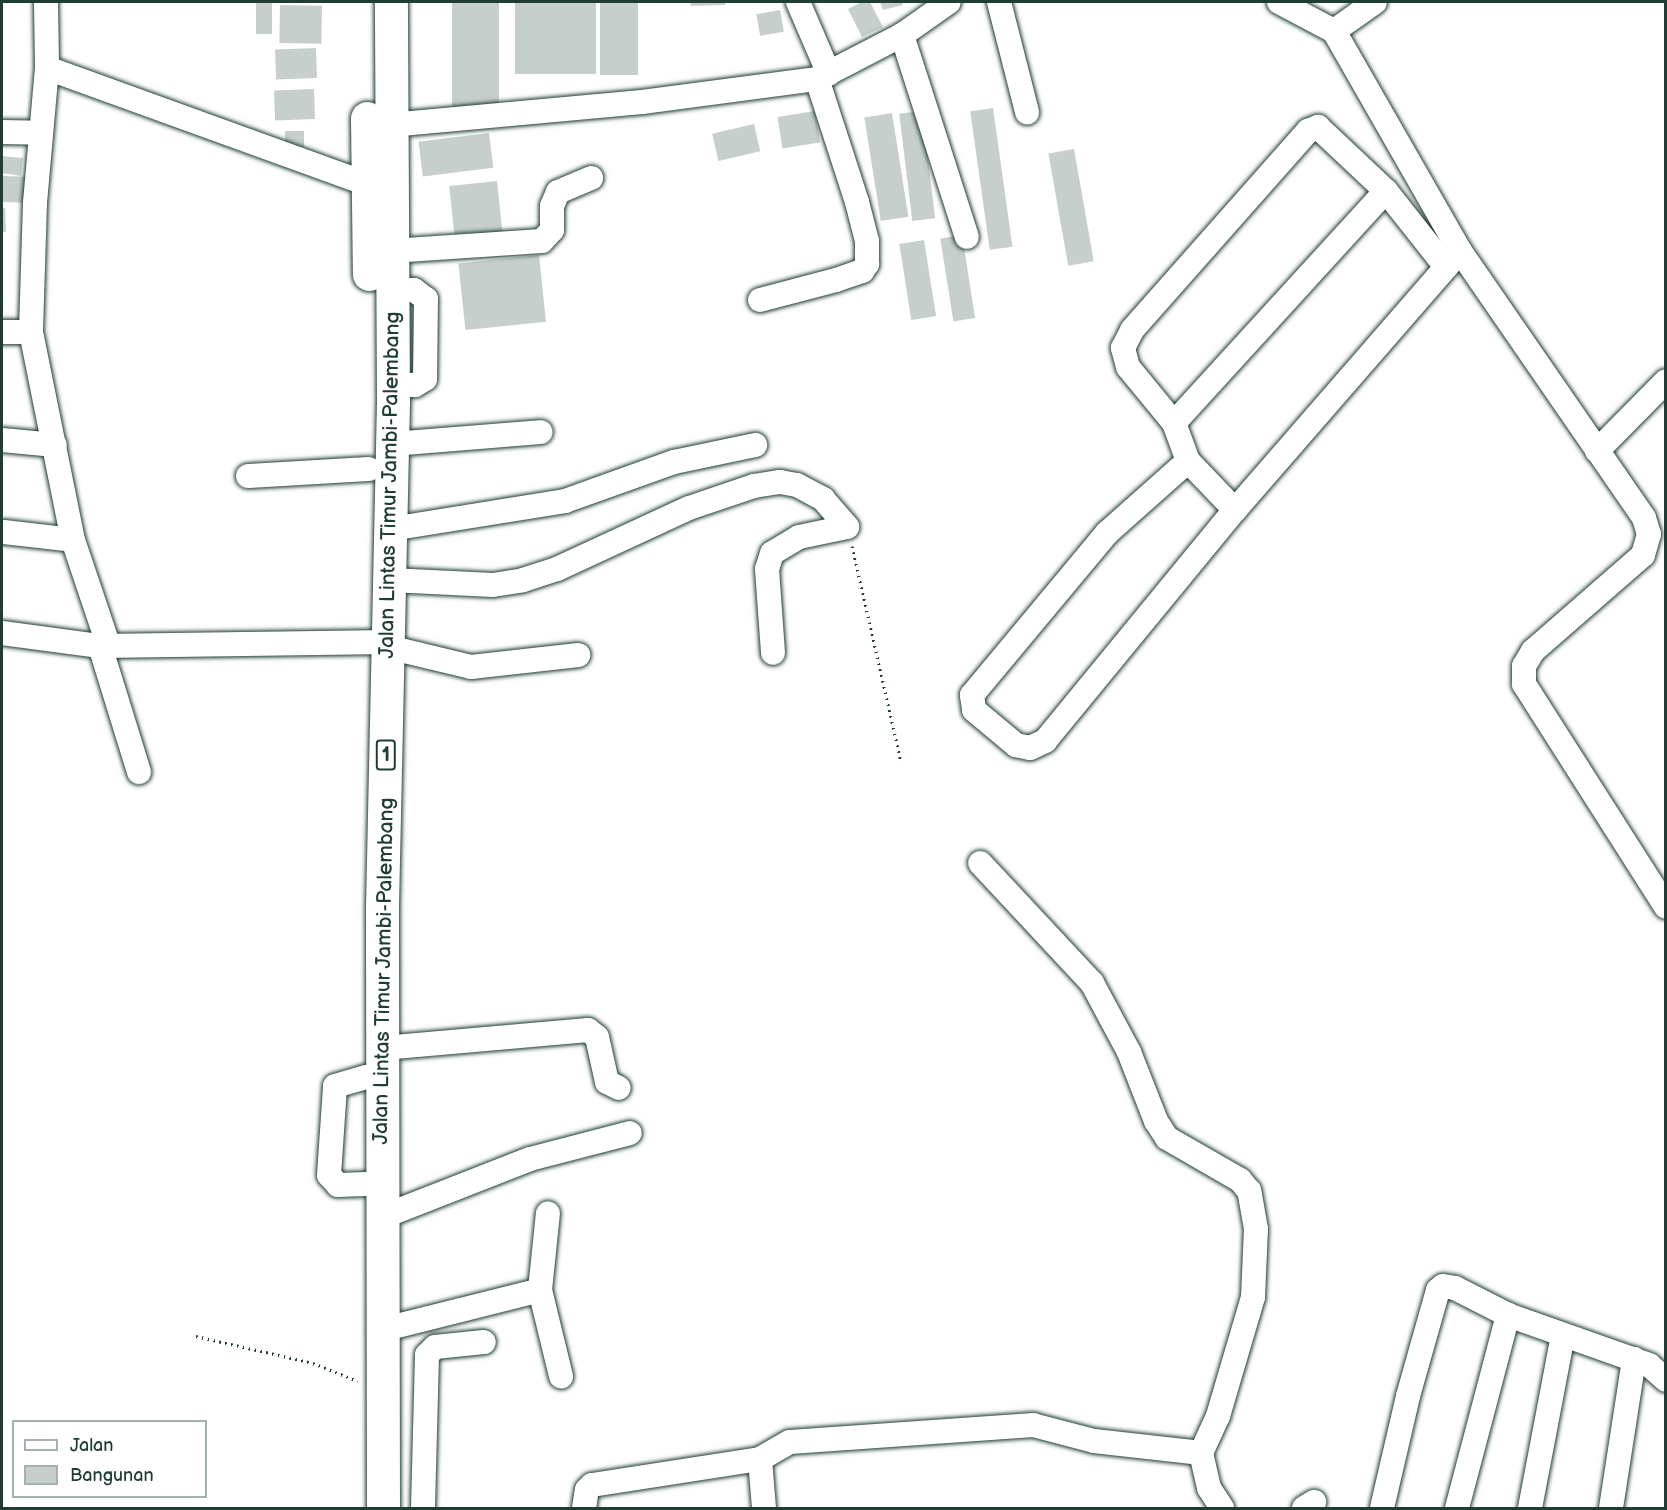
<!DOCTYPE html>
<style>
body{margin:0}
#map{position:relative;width:1667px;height:1510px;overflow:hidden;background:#fff;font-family:"Balsamiq Sans",sans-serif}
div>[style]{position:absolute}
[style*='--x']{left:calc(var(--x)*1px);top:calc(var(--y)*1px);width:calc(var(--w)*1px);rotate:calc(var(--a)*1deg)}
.building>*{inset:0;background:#c7cfcc;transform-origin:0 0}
.path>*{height:3px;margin-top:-1.5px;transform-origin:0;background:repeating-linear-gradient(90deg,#1f3d34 0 1.5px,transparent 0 6px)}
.roads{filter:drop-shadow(0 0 2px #1f3d34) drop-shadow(0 0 2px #1f3d34)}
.minor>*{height:24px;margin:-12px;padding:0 12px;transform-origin:12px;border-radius:12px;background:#fff}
.highway>*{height:33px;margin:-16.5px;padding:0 16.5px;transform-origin:16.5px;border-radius:16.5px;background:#fff}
span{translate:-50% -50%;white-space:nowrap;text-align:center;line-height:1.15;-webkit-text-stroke:4.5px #fff;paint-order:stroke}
.shield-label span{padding:2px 4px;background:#fff;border:2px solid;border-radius:4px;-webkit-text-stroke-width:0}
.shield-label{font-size:20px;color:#1f3d34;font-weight:700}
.street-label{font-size:21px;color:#1f3d34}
.frame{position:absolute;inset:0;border:3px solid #1f3d34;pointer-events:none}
.legend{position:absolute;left:12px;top:1420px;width:195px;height:78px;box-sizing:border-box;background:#fff;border:2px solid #a5b1ae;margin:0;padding:8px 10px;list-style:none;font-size:18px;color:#1f3d34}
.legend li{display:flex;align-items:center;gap:12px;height:30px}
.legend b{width:30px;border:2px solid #a5b1ae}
</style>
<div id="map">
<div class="building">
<div style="left:256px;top:2px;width:16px;height:32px"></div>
<div style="left:452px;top:2px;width:47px;height:108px"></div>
<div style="left:515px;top:2px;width:81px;height:72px"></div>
<div style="left:600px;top:2px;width:38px;height:73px"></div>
<div style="clip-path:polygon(690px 2px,725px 2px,725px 5px,691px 6px)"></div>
<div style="clip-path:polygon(862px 2px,870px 2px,883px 27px,862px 37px,848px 9px)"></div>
<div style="clip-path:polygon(880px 2px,902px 2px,903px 5px,883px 10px)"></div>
<div style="left:280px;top:5px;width:42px;height:38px;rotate:1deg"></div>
<div style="left:780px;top:10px;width:22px;height:24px;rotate:80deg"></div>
<div style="left:316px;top:48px;width:30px;height:41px;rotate:88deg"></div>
<div style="left:314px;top:89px;width:30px;height:40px;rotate:88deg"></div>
<div style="left:993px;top:108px;width:140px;height:23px;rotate:82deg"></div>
<div style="left:815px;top:111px;width:32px;height:38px;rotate:81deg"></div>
<div style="left:922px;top:111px;width:108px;height:23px;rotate:83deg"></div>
<div style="left:892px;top:113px;width:105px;height:28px;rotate:81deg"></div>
<div style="left:754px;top:124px;width:28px;height:43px;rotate:77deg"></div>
<div style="left:285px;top:131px;width:19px;height:16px"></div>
<div style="left:489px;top:133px;width:35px;height:71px;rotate:83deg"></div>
<div style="left:1074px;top:149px;width:114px;height:26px;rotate:80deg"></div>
<div style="clip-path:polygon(2px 156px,23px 158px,21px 176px,2px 173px)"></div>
<div style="left:2px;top:176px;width:25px;height:26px;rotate:2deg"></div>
<div style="left:497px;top:181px;width:58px;height:48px;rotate:84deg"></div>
<div style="clip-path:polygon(2px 208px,5px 208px,6px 232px,2px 232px)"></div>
<div style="left:962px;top:235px;width:84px;height:22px;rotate:81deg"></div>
<div style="left:924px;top:240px;width:77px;height:25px;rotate:81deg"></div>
<div style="left:539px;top:255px;width:67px;height:81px;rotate:84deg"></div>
</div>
<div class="path">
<div style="--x:852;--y:546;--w:221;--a:77.2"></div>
<div style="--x:196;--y:1336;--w:120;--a:13"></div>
<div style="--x:313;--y:1363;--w:48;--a:21.8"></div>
</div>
<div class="roads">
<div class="minor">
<div style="--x:46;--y:2;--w:66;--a:89.1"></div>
<div style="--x:47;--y:68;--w:340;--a:19.9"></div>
<div style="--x:798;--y:2;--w:78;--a:66.7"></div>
<div style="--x:999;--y:2;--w:114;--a:75.7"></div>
<div style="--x:1279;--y:2;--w:62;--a:27.8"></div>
<div style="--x:1334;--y:31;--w:254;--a:60.2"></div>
<div style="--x:1460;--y:251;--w:324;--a:55.4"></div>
<div style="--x:1644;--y:518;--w:17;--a:73"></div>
<div style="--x:1649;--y:534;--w:22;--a:106"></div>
<div style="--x:1643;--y:555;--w:146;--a:138.9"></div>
<div style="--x:1533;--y:651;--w:17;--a:121"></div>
<div style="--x:1524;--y:666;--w:18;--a:90"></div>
<div style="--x:1524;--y:684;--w:264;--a:57.5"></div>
<div style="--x:1334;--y:31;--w:50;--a:-35.3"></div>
<div style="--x:902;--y:35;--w:212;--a:72.2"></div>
<div style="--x:47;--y:68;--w:136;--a:95.1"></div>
<div style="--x:35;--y:203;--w:129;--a:91.8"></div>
<div style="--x:31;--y:332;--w:212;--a:78.6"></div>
<div style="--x:73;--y:540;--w:110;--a:71.4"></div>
<div style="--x:390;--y:125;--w:253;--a:-5.2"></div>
<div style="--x:642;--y:102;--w:177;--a:-7.5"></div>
<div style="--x:817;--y:79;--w:96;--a:-27.4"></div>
<div style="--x:902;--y:35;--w:57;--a:-35.1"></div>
<div style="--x:2;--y:132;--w:39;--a:1"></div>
<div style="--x:391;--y:251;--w:151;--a:-3.8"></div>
<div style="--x:542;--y:241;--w:15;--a:-48"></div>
<div style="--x:552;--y:230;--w:24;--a:-90"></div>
<div style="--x:552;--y:206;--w:15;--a:-67"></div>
<div style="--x:558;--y:192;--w:36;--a:-23"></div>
<div style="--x:391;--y:290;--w:23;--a:0"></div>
<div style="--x:414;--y:290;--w:15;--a:37"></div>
<div style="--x:426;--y:299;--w:80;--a:90.7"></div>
<div style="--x:425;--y:379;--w:12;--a:149"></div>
<div style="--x:415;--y:385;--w:22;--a:180"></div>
<div style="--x:760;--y:300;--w:79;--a:-14.7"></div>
<div style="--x:836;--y:280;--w:28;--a:-19"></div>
<div style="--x:862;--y:271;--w:9;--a:-54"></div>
<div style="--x:867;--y:264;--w:23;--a:-90"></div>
<div style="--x:867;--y:241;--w:40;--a:-104.4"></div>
<div style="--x:857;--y:202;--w:129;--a:-108"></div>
<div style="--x:2;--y:332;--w:29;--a:0"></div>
<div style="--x:1174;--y:423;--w:314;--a:-47.6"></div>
<div style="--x:2;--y:440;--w:53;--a:5.4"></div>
<div style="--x:392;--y:444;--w:149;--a:-4.6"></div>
<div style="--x:1597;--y:451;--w:98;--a:-45.4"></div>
<div style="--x:1188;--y:461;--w:108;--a:138.4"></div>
<div style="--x:1107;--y:533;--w:211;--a:129.8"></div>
<div style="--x:972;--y:695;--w:15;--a:82"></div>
<div style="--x:974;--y:710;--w:55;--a:39.8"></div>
<div style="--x:1016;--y:745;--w:14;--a:12"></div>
<div style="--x:1030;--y:748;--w:17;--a:-25"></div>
<div style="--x:1045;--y:741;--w:299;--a:-50.6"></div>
<div style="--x:1235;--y:510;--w:343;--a:-49"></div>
<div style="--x:248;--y:476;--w:121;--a:-3.3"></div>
<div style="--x:1235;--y:510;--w:68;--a:-133.8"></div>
<div style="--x:1188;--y:461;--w:40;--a:-110.2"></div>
<div style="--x:1174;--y:423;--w:72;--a:-129.4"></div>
<div style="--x:1128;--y:367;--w:20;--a:-105"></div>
<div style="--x:1123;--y:348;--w:20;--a:-63"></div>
<div style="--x:1132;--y:330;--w:266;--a:-48.5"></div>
<div style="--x:1308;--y:131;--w:11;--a:-22"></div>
<div style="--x:1318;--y:127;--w:93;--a:43.3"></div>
<div style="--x:1386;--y:191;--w:97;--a:51.7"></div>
<div style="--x:391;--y:529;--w:176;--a:-9.1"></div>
<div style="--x:565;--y:501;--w:116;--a:-19.7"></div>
<div style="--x:674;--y:462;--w:83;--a:-11.9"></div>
<div style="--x:4;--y:532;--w:69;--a:6.6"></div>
<div style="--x:390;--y:580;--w:103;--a:2.8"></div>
<div style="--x:493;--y:585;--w:30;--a:-9"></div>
<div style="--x:523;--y:580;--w:36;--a:-18"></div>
<div style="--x:557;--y:569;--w:145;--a:-24.8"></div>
<div style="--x:689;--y:508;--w:69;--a:-18.7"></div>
<div style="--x:754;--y:486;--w:26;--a:-9"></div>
<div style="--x:780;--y:482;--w:17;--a:10"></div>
<div style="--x:797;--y:485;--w:30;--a:28"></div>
<div style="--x:823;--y:499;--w:37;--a:49"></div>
<div style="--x:847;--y:527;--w:49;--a:168.2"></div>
<div style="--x:799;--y:537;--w:31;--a:149"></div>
<div style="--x:772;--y:553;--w:17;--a:107"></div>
<div style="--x:767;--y:569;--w:84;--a:85.9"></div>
<div style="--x:2;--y:633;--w:99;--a:7.6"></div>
<div style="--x:100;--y:646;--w:272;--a:-0.8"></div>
<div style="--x:100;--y:646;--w:132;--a:72.8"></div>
<div style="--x:388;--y:647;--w:85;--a:13.5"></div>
<div style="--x:471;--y:667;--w:108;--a:-6.4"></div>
<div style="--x:383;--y:1048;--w:206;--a:-5"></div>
<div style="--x:588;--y:1030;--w:11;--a:38"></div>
<div style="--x:597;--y:1037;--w:46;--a:77.5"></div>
<div style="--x:607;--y:1082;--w:13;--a:27"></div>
<div style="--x:366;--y:1184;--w:28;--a:178"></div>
<div style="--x:338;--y:1185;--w:13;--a:-132"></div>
<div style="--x:329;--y:1175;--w:89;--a:-86.1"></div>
<div style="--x:335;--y:1086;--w:33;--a:-16"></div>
<div style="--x:382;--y:1217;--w:159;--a:-21.4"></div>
<div style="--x:530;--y:1159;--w:103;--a:-14.6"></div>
<div style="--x:540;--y:1290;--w:77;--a:-84.1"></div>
<div style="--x:385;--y:1329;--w:160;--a:-14.1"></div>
<div style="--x:540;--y:1290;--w:89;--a:76.3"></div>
<div style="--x:1201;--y:1453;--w:36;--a:77"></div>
<div style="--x:1209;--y:1488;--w:24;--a:57"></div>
<div style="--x:423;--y:1508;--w:153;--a:-88.5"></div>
<div style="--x:427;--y:1355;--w:11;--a:-45"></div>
<div style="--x:435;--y:1347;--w:49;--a:-5.8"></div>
<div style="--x:584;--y:1508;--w:18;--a:-81"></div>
<div style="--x:587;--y:1490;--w:7;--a:-45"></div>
<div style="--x:592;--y:1485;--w:170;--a:-8.8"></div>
<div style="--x:764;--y:1508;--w:49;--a:-94.7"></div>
<div style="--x:760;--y:1459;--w:34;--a:-30"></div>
<div style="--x:790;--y:1442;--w:244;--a:-4"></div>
<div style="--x:1033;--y:1425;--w:63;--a:14.7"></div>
<div style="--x:1094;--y:1441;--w:108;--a:6.4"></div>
<div style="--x:1201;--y:1453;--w:41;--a:-65.3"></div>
<div style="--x:1218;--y:1416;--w:124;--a:-73.6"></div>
<div style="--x:1253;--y:1297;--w:68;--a:-87.5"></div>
<div style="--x:1256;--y:1229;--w:39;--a:-100"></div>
<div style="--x:1249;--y:1191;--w:14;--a:-129"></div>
<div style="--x:1240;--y:1180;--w:84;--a:-150.1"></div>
<div style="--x:1167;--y:1138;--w:20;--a:-123"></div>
<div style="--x:1156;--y:1121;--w:74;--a:-111.4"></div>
<div style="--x:1129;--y:1052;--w:78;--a:-118.2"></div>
<div style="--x:1092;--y:983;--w:164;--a:-133"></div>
<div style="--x:1304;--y:1508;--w:12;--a:-31"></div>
<div style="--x:1382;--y:1508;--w:115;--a:-76.9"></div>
<div style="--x:1408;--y:1396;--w:110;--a:-74.2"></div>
<div style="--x:1438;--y:1290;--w:6;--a:-39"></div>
<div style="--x:1443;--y:1286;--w:12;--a:9"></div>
<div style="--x:1455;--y:1288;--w:59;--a:27"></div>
<div style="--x:1508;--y:1315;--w:150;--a:19.5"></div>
<div style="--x:1649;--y:1365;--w:23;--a:41"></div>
<div style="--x:1457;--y:1508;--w:200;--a:-75.2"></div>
<div style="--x:1530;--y:1508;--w:176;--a:-79.2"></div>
<div style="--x:1611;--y:1508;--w:151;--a:-81.2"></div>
</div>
<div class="highway">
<div style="--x:367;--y:118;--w:156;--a:89.3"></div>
<div style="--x:383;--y:1508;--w:602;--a:-90.1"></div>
<div style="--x:382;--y:906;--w:505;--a:-88.75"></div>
<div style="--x:393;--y:401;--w:399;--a:-90.3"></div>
</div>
</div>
<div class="shield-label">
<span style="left:386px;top:755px">1</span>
</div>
<div class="street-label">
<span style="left:390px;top:485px;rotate:-89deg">Jalan Lintas Timur Jambi-Palembang</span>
<span style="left:384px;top:971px;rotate:-89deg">Jalan Lintas Timur Jambi-Palembang</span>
</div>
<div class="frame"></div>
<ul class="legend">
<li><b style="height:8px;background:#fff"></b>Jalan</li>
<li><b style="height:16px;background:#c7cfcc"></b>Bangunan</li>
</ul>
</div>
